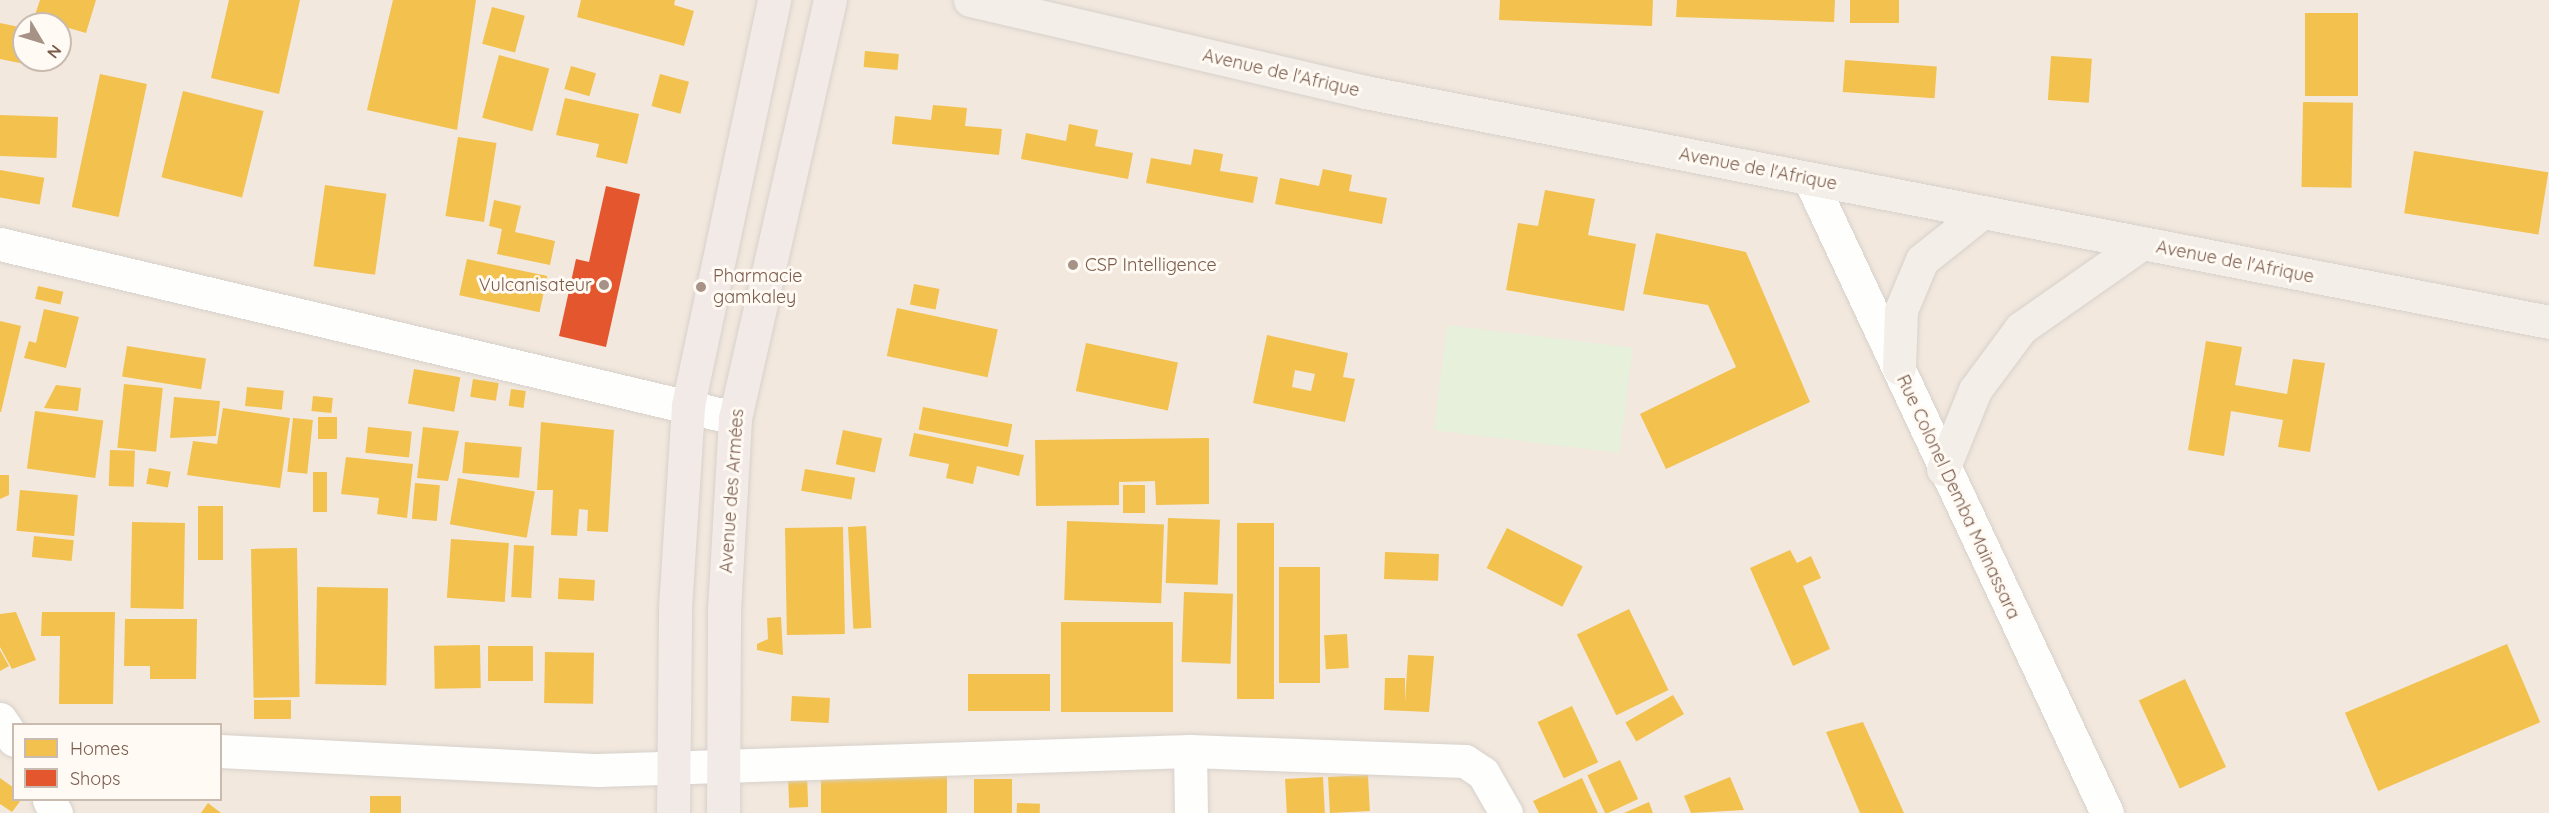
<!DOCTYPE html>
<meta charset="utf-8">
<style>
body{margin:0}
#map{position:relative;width:2549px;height:813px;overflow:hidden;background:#f9f5f0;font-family:Quicksand,sans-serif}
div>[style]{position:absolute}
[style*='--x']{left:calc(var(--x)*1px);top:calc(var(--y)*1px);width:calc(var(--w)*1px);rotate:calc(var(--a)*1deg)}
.residential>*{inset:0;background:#f2e8de}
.green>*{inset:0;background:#e7f0db;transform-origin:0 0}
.homes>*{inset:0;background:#f2c14e;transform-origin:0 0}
.shops>*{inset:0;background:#e4572e}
.roads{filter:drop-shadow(0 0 2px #d7d1cb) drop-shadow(0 0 2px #d7d1cb)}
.minor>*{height:33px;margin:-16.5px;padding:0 16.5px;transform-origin:16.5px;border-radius:16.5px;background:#fefefd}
.major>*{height:33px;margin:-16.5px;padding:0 16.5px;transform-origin:16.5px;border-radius:16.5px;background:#f3eee8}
.highway>*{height:33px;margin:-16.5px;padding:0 16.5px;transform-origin:16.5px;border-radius:16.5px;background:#f2eae7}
.dots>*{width:16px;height:16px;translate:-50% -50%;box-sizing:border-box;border:3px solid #fffaf3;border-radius:50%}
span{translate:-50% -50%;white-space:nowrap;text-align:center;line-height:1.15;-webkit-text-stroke:6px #fffaf3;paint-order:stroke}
.street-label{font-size:18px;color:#7a5c4d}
.poi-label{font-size:18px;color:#7a5c4d}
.left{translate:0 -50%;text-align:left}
.right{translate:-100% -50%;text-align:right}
.legend{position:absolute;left:12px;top:723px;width:210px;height:78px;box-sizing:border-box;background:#fffaf3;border:2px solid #cabbb1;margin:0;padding:8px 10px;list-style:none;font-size:18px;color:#7a5c4d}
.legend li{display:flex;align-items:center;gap:12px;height:30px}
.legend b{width:30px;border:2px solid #cabbb1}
.north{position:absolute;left:12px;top:12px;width:60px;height:60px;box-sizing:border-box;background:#fffaf3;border:2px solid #cabbb1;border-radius:50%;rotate:128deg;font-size:16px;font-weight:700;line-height:24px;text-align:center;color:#7a5c4d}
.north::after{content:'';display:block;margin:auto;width:21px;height:27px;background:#a69286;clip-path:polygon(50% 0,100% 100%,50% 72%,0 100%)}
</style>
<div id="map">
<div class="residential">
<div style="clip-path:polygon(evenodd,0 0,2549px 0,2549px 813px,0 813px,0 0,24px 24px,60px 24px,60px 60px,24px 60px,24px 24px,0 0,14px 724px,220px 724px,220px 800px,14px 800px,14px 724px)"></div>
</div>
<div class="green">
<div style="left:1447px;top:325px;width:187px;height:106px;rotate:7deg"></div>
</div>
<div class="homes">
<div style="clip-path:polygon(40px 0,96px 0,86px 33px,34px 18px)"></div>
<div style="clip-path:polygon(229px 0,300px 0,279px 94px,211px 78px)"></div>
<div style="clip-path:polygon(393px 0,476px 0,457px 130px,367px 110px)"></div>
<div style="clip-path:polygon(581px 0,675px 0,674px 5px,694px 11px,684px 46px,577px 17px)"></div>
<div style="clip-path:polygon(1500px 0,1653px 0,1652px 26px,1499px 20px)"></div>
<div style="clip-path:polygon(1677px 0,1835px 0,1834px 22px,1676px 17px)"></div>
<div style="left:1850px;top:0;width:49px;height:23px"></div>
<div style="left:492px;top:7px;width:34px;height:38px;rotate:15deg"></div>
<div style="left:2358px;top:13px;width:83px;height:53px;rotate:90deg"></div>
<div style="clip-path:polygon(0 23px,24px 28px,24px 60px,51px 60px,49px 69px,0 59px)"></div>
<div style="left:865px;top:51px;width:34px;height:16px;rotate:5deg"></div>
<div style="left:499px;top:55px;width:52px;height:65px;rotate:15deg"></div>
<div style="left:2051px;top:56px;width:41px;height:44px;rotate:4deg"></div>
<div style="left:1845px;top:60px;width:92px;height:32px;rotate:4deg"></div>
<div style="left:571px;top:66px;width:26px;height:24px;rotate:16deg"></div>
<div style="left:100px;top:74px;width:48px;height:136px;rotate:12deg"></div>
<div style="left:660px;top:74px;width:30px;height:33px;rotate:15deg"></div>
<div style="left:183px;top:91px;width:83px;height:89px;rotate:14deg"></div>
<div style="clip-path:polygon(565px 98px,639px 114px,627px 164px,596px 157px,599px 144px,556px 135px)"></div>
<div style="left:2303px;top:102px;width:50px;height:85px;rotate:1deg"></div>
<div style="clip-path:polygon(933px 105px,967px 108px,965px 126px,1002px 129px,999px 155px,892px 144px,895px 116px,931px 120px)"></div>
<div style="left:0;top:115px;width:58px;height:41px;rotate:2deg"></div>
<div style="clip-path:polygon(1069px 124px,1098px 130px,1095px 146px,1133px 153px,1128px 179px,1021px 159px,1026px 133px,1066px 141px)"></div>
<div style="left:458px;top:137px;width:39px;height:80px;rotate:9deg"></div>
<div style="clip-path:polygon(1194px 149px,1223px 154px,1220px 171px,1258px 177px,1253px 203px,1146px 183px,1151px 158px,1191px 165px)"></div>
<div style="left:2414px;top:151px;width:136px;height:63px;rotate:9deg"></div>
<div style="clip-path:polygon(1323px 169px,1352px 175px,1349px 191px,1387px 198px,1382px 224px,1275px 204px,1280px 178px,1319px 186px)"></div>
<div style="left:0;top:170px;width:45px;height:27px;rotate:10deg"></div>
<div style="left:325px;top:185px;width:62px;height:82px;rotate:8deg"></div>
<div style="clip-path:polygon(1545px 190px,1595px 199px,1588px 235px,1636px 244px,1624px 311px,1506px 290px,1518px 223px,1538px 226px)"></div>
<div style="clip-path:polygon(494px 200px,521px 206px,515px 232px,555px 241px,550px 265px,497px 254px,502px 229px,489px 226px)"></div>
<div style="clip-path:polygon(1656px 233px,1746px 252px,1810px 402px,1666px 469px,1640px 414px,1736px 367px,1708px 305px,1643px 294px)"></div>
<div style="left:467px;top:259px;width:82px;height:37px;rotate:12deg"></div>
<div style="left:914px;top:284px;width:26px;height:21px;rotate:11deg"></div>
<div style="left:38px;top:286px;width:26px;height:13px;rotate:13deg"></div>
<div style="left:897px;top:308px;width:103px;height:49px;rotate:12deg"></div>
<div style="clip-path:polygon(44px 309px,79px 317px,66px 368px,24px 358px,29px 341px,36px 343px)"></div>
<div style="clip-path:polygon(0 321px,21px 326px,1px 412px,0 412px)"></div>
<div style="clip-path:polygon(evenodd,1267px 335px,1348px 353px,1343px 377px,1355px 379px,1345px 422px,1253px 403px,1267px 335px,1295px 370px,1315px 374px,1311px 391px,1292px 387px,1295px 370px)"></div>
<div style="clip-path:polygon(2206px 341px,2242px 347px,2235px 385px,2287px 394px,2293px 359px,2325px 363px,2310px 452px,2278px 447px,2283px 420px,2231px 411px,2224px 456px,2188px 450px)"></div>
<div style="left:1086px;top:343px;width:94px;height:49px;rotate:12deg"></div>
<div style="left:127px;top:346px;width:80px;height:31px;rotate:9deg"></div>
<div style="left:414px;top:369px;width:47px;height:35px;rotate:10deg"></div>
<div style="left:473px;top:379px;width:26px;height:18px;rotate:9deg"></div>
<div style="left:124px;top:384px;width:39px;height:64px;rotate:6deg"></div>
<div style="clip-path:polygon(56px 385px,81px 388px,78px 411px,44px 408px)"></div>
<div style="left:247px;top:387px;width:37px;height:19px;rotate:6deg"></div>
<div style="left:511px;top:389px;width:15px;height:17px;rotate:8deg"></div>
<div style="left:313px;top:396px;width:20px;height:15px;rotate:6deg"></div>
<div style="clip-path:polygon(174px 397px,220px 401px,216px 436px,170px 438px)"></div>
<div style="left:923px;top:407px;width:91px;height:23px;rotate:11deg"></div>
<div style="clip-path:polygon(223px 408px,290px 418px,280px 488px,187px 475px,193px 441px,217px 444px)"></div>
<div style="left:35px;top:411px;width:69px;height:58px;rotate:8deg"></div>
<div style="left:337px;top:417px;width:22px;height:19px;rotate:90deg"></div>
<div style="left:293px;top:418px;width:20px;height:54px;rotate:6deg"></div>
<div style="clip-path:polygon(541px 422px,614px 430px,608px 532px,587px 531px,588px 510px,579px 509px,577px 536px,551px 535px,553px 490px,537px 490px)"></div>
<div style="left:368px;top:427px;width:44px;height:26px;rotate:6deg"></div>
<div style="clip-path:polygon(423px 427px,459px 431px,448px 481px,417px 478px)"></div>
<div style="left:843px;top:430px;width:40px;height:35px;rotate:12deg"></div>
<div style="clip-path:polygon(914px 433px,1024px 455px,1019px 476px,977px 466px,973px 484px,946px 478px,949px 464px,909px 456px)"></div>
<div style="clip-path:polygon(1209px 438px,1209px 504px,1156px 505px,1155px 481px,1119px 482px,1119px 505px,1036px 506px,1035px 440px)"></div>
<div style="left:465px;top:442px;width:57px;height:31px;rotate:5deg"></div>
<div style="left:110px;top:450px;width:25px;height:36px;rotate:2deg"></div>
<div style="clip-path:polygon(346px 457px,413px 464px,407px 518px,377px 514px,379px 498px,341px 494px)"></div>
<div style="left:149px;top:468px;width:22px;height:16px;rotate:10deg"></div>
<div style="left:805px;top:469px;width:51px;height:22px;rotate:10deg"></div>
<div style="left:313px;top:472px;width:14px;height:40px"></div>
<div style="clip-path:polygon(0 475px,9px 475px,9px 495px,0 499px)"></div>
<div style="left:458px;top:478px;width:78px;height:47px;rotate:10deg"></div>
<div style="left:415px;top:483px;width:25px;height:36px;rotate:5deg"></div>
<div style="left:1123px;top:485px;width:22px;height:28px"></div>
<div style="left:20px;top:490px;width:58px;height:41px;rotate:5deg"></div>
<div style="left:198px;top:506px;width:25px;height:54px"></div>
<div style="left:1168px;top:518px;width:52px;height:65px;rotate:2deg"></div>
<div style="left:1067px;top:521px;width:97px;height:79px;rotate:2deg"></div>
<div style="left:132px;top:522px;width:53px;height:86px;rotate:1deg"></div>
<div style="left:1237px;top:523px;width:37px;height:176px"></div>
<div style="left:866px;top:526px;width:102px;height:18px;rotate:87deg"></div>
<div style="left:843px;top:527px;width:107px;height:58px;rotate:89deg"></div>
<div style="left:1507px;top:528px;width:85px;height:45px;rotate:27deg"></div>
<div style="left:34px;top:536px;width:40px;height:21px;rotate:6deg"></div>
<div style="left:451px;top:539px;width:58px;height:59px;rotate:4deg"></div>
<div style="left:514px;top:545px;width:20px;height:52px;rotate:3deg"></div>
<div style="left:297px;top:548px;width:149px;height:46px;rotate:89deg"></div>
<div style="clip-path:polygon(1790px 550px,1797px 563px,1811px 556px,1821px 578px,1803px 586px,1830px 649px,1793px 666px,1750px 568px)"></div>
<div style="left:1385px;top:552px;width:54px;height:27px;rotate:2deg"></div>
<div style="left:1320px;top:567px;width:116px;height:41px;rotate:90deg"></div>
<div style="left:559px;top:578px;width:36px;height:21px;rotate:3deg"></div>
<div style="left:317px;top:587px;width:71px;height:97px;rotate:1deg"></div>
<div style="left:1184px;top:592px;width:49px;height:70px;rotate:2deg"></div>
<div style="left:1629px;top:609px;width:90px;height:58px;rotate:64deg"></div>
<div style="clip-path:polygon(16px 612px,36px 660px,12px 669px,0 647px,0 614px)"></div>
<div style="clip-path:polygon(42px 612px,115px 612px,113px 704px,59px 704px,60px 636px,41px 636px)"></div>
<div style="clip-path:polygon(781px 617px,783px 655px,757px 650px,757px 644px,768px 639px,767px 618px)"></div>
<div style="clip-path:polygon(125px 619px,197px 619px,196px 679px,150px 679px,150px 666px,124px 666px)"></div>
<div style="left:1173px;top:622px;width:90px;height:112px;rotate:90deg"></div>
<div style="left:1347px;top:634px;width:34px;height:23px;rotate:87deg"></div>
<div style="left:2507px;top:644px;width:85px;height:176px;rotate:67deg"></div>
<div style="left:480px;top:645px;width:43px;height:46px;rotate:89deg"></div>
<div style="left:488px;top:646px;width:45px;height:35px"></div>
<div style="clip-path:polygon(0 650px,9px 666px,0 671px)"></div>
<div style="left:545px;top:652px;width:49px;height:51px;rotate:1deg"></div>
<div style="clip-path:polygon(1408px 655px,1434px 656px,1429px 712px,1384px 710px,1385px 678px,1405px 678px,1405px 702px)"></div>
<div style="left:968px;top:674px;width:82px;height:37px"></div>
<div style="left:2185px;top:679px;width:97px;height:51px;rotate:65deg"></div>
<div style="left:1673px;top:695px;width:22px;height:55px;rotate:60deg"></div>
<div style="left:792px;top:696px;width:38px;height:25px;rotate:3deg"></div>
<div style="left:254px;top:700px;width:37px;height:19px"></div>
<div style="left:1572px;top:706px;width:62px;height:38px;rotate:65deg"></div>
<div style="clip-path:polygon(1863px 722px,1904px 813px,1860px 813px,1826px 732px)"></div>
<div style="left:1620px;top:760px;width:43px;height:36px;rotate:65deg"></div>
<div style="left:807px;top:774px;width:33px;height:19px;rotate:88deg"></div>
<div style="left:821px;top:775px;width:126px;height:38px"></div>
<div style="left:1368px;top:775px;width:36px;height:40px;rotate:87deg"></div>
<div style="left:1323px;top:777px;width:36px;height:38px;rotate:87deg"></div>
<div style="clip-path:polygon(1730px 777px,1744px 810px,1691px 813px,1684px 796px)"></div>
<div style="clip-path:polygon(0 778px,14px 788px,14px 800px,21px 800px,12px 812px,0 804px)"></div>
<div style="clip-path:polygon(1582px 778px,1598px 813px,1539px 813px,1533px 801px)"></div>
<div style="left:1012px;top:779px;width:34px;height:38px;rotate:90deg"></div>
<div style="left:401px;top:796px;width:17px;height:31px;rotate:90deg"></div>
<div style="clip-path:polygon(1649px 802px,1653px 813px,1624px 813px)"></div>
<div style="clip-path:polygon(208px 803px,221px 813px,201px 813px)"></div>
<div style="left:1017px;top:803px;width:23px;height:10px;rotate:2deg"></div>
</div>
<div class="shops">
<div style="clip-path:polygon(606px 186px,640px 194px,606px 347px,559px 336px,576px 259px,589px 262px)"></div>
</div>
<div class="roads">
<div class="minor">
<div style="--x:1810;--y:180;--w:699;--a:64.86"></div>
<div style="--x:0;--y:244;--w:755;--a:13.32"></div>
<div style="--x:0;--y:719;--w:25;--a:56"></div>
<div style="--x:220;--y:751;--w:378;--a:2.9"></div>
<div style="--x:598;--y:770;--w:592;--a:-1.84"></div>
<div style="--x:1190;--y:751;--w:275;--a:2.1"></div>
<div style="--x:1465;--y:761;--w:22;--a:34"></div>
<div style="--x:1483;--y:773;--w:46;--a:60.1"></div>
<div style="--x:1190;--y:751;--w:62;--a:89.1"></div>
<div style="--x:49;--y:800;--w:15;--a:62"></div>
</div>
<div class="major">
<div style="--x:970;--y:0;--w:406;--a:13.1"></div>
<div style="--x:1365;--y:92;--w:1206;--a:10.99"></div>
<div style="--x:1899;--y:368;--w:58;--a:-88"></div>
<div style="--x:1901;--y:310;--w:54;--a:-67.2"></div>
<div style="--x:1922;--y:260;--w:75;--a:-38.5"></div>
<div style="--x:1943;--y:469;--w:85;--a:-67.9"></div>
<div style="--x:1975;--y:390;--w:77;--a:-53.4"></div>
<div style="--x:2021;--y:328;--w:146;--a:-35"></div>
</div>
<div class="highway">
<div style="--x:673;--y:813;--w:205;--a:-89.4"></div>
<div style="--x:675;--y:608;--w:203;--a:-86.3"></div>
<div style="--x:688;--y:405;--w:414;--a:-78"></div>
<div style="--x:723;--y:813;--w:203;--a:-89.7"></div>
<div style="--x:724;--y:610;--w:192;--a:-86.7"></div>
<div style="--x:735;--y:418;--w:429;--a:-77.2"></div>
</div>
</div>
<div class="dots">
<div style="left:1073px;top:265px;background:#a69286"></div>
<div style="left:604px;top:285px;background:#a69286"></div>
<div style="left:701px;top:287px;background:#a69286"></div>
</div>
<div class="street-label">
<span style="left:1281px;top:73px;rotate:13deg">Avenue de l'Afrique</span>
<span style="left:1758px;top:169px;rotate:11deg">Avenue de l'Afrique</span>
<span style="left:2235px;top:262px;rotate:11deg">Avenue de l'Afrique</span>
<span style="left:732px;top:491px;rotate:-86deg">Avenue des Armées</span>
<span style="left:1958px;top:497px;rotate:65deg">Rue Colonel Demba Mainassara</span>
</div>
<div class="poi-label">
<span class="left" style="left:1085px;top:265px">CSP Intelligence</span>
<span class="left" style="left:713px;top:287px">Pharmacie<br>gamkaley</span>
<span class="right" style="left:592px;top:285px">Vulcanisateur</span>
</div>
<ul class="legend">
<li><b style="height:16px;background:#f2c14e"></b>Homes</li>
<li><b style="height:16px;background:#e4572e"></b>Shops</li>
</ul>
<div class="north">N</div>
</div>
